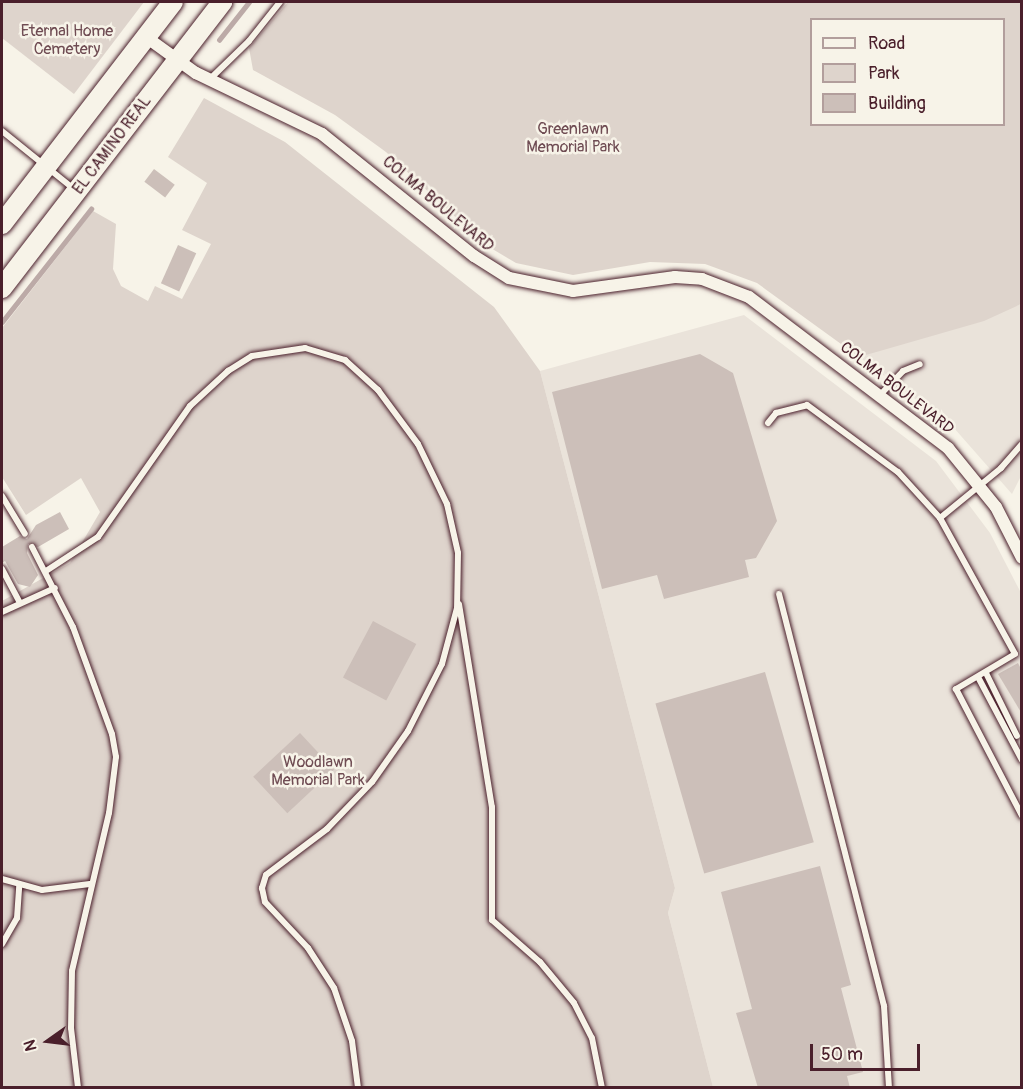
<!DOCTYPE html>
<style>
body{margin:0}
#map{position:relative;width:1023px;height:1089px;overflow:hidden;background:#f7f3e8;font-family:Pangolin,sans-serif}
div>[style]{position:absolute}
[style*='--x']{left:calc(var(--x)*1px);top:calc(var(--y)*1px);width:calc(var(--w)*1px);rotate:calc(var(--a)*1deg)}
.built>*{inset:0;background:#eae3da}
.green>*{inset:0;background:#ded4cc}
.stream>*{height:4.5px;margin:-2.25px;padding:0 2.25px;transform-origin:2.25px;border-radius:2.25px;background:#bcaaa7}
.building>*{inset:0;background:#ccbfb9;transform-origin:0 0}
.roads{filter:drop-shadow(0 0 2px #4a1f2b) drop-shadow(0 0 2px #4a1f2b)}
.service>*{height:6px;margin:-3px;padding:0 3px;transform-origin:3px;border-radius:3px;background:#f7f3e8}
.minor>*{height:12px;margin:-6px;padding:0 6px;transform-origin:6px;border-radius:6px;background:#f7f3e8}
.primary>*{height:20px;margin:-10px;padding:0 10px;transform-origin:10px;border-radius:10px;background:#f7f3e8}
span{translate:-50% -50%;white-space:nowrap;text-align:center;line-height:1.15;-webkit-text-stroke:5px #f7f3e8;paint-order:stroke}
.park-label{font-size:16px;color:#6f4c53}
.street-label{font-size:16px;color:#4a1f2b}
.frame{position:absolute;inset:0;border:3px solid #4a1f2b;pointer-events:none}
.legend{position:absolute;left:810px;top:18px;width:195px;height:108px;box-sizing:border-box;background:#f7f3e8;border:2px solid #b29e9c;margin:0;padding:8px 10px;list-style:none;font-size:18px;color:#4a1f2b}
.legend li{display:flex;align-items:center;gap:12px;height:30px}
.legend b{width:30px;border:2px solid #b29e9c}
.north{position:absolute;left:18px;top:1011px;width:60px;height:60px;-webkit-text-stroke:4px #f7f3e8;paint-order:stroke;rotate:256deg;font-size:16px;font-weight:700;line-height:24px;text-align:center;color:#4a1f2b}
.north::after{content:'';display:block;margin:auto;width:21px;height:27px;background:#4a1f2b;clip-path:polygon(50% 0,100% 100%,50% 72%,0 100%)}
.scale{position:absolute;left:810px;top:1044px;width:110px;height:27px;box-sizing:border-box;border:3px solid #4a1f2b;border-top:0;padding-left:8px;font-size:18px;line-height:21px;white-space:nowrap;color:#4a1f2b;-webkit-text-stroke:4px #f7f3e8;paint-order:stroke}
</style>
<div id="map">
<div class="built">
<div style="clip-path:polygon(1021px 304px,1021px 476px,1012px 494px,954px 428px,859px 357px)"></div>
<div style="clip-path:polygon(744px 315px,936px 461px,990px 533px,1021px 593px,1021px 1087px,713px 1087px,668px 913px,675px 888px,540px 371px)"></div>
</div>
<div class="green">
<div style="clip-path:polygon(2px 2px,144px 2px,74px 94px,2px 38px)"></div>
<div style="clip-path:polygon(evenodd,288px 2px,1021px 2px,1021px 304px,984px 321px,859px 357px,757px 283px,705px 264px,650px 262px,573px 275px,516px 263px,484px 244px,386px 152px,335px 115px,253px 70px,249px 48px,288px 2px,812px 20px,1004px 20px,1004px 124px,812px 124px,812px 20px)"></div>
<div style="clip-path:polygon(204px 98px,285px 142px,494px 307px,540px 371px,675px 888px,668px 913px,713px 1087px,2px 1087px,2px 601px,70px 563px,100px 512px,81px 478px,26px 515px,2px 477px,2px 328px,93px 211px,116px 224px,113px 269px,121px 286px,148px 301px,155px 286px,182px 299px,211px 244px,182px 230px,207px 183px,168px 157px)"></div>
</div>
<div class="stream">
<div style="--x:219;--y:40;--w:48;--a:-51.7"></div>
<div style="--x:2;--y:322;--w:144;--a:-51.8"></div>
</div>
<div class="building">
<div style="left:154px;top:169px;width:26px;height:16px;rotate:37deg"></div>
<div style="left:178px;top:245px;width:20px;height:42px;rotate:24deg"></div>
<div style="clip-path:polygon(700px 354px,733px 373px,777px 521px,756px 558px,745px 560px,749px 577px,664px 599px,657px 575px,602px 589px,552px 392px)"></div>
<div style="clip-path:polygon(60px 512px,69px 529px,38px 547px,28px 544px,27px 553px,38px 575px,30px 587px,18px 584px,5px 561px,2px 563px,2px 547px,20px 536px,27px 539px,36px 525px)"></div>
<div style="left:373px;top:621px;width:49px;height:64px;rotate:28deg"></div>
<div style="clip-path:polygon(1018px 663px,1022px 671px,1022px 714px,998px 674px)"></div>
<div style="left:765px;top:672px;width:177px;height:114px;rotate:74deg"></div>
<div style="left:300px;top:733px;width:50px;height:64px;rotate:47deg"></div>
<div style="clip-path:polygon(820px 866px,851px 985px,841px 988px,863px 1072px,847px 1076px,850px 1088px,758px 1088px,736px 1013px,752px 1009px,721px 892px)"></div>
</div>
<div class="roads">
<div class="service">
<div style="--x:210;--y:79;--w:54;--a:-44.3"></div>
<div style="--x:249;--y:41;--w:50;--a:-51.5"></div>
<div style="--x:2;--y:131;--w:92;--a:38.9"></div>
<div style="--x:880;--y:395;--w:33;--a:-46"></div>
<div style="--x:903;--y:371;--w:18;--a:-22"></div>
<div style="--x:768;--y:423;--w:13;--a:-51"></div>
<div style="--x:776;--y:413;--w:32;--a:-14"></div>
<div style="--x:807;--y:405;--w:113;--a:36.4"></div>
<div style="--x:898;--y:472;--w:62;--a:47.6"></div>
<div style="--x:940;--y:518;--w:155;--a:61.1"></div>
<div style="--x:1015;--y:654;--w:69;--a:149.3"></div>
<div style="--x:956;--y:689;--w:143;--a:62.5"></div>
<div style="--x:2;--y:496;--w:44;--a:58.8"></div>
<div style="--x:940;--y:518;--w:79;--a:-39.3"></div>
<div style="--x:1001;--y:468;--w:32;--a:-49"></div>
<div style="--x:32;--y:547;--w:90;--a:62.9"></div>
<div style="--x:73;--y:627;--w:114;--a:70"></div>
<div style="--x:112;--y:734;--w:23;--a:80"></div>
<div style="--x:116;--y:757;--w:56;--a:97.1"></div>
<div style="--x:109;--y:813;--w:162;--a:103.2"></div>
<div style="--x:72;--y:971;--w:57;--a:91"></div>
<div style="--x:71;--y:1028;--w:60;--a:83.3"></div>
<div style="--x:2;--y:569;--w:36;--a:62"></div>
<div style="--x:46;--y:571;--w:62;--a:-33.2"></div>
<div style="--x:98;--y:537;--w:160;--a:-54.9"></div>
<div style="--x:190;--y:406;--w:52;--a:-42.6"></div>
<div style="--x:228;--y:371;--w:28;--a:-32"></div>
<div style="--x:252;--y:356;--w:54;--a:-8.6"></div>
<div style="--x:305;--y:348;--w:42;--a:16.7"></div>
<div style="--x:345;--y:360;--w:45;--a:42.3"></div>
<div style="--x:378;--y:390;--w:67;--a:53.5"></div>
<div style="--x:418;--y:444;--w:67;--a:64.2"></div>
<div style="--x:447;--y:504;--w:50;--a:77.3"></div>
<div style="--x:458;--y:553;--w:55;--a:91"></div>
<div style="--x:457;--y:608;--w:58;--a:105"></div>
<div style="--x:442;--y:664;--w:75;--a:116.9"></div>
<div style="--x:408;--y:731;--w:62;--a:125.2"></div>
<div style="--x:372;--y:782;--w:65;--a:133.8"></div>
<div style="--x:327;--y:829;--w:76;--a:143"></div>
<div style="--x:266;--y:875;--w:14;--a:107"></div>
<div style="--x:262;--y:888;--w:14;--a:78"></div>
<div style="--x:265;--y:902;--w:63;--a:46.9"></div>
<div style="--x:308;--y:948;--w:48;--a:57"></div>
<div style="--x:334;--y:988;--w:56;--a:71.2"></div>
<div style="--x:352;--y:1041;--w:47;--a:82.7"></div>
<div style="--x:779;--y:594;--w:425;--a:75.7"></div>
<div style="--x:884;--y:1006;--w:82;--a:86.5"></div>
<div style="--x:459;--y:604;--w:206;--a:80.8"></div>
<div style="--x:492;--y:807;--w:113;--a:90"></div>
<div style="--x:492;--y:920;--w:64;--a:41.2"></div>
<div style="--x:540;--y:962;--w:53;--a:50.3"></div>
<div style="--x:574;--y:1003;--w:39;--a:63"></div>
<div style="--x:592;--y:1038;--w:51;--a:78.7"></div>
<div style="--x:2;--y:612;--w:58;--a:-24.4"></div>
<div style="--x:986;--y:673;--w:70;--a:63.8"></div>
<div style="--x:978;--y:677;--w:94;--a:62.1"></div>
<div style="--x:2;--y:879;--w:41;--a:15.4"></div>
<div style="--x:42;--y:890;--w:48;--a:-7.1"></div>
<div style="--x:2;--y:944;--w:30;--a:-60"></div>
<div style="--x:17;--y:918;--w:32;--a:-86"></div>
</div>
<div class="minor">
<div style="--x:146;--y:37;--w:62;--a:35.8"></div>
<div style="--x:196;--y:73;--w:140;--a:25.8"></div>
<div style="--x:322;--y:134;--w:195;--a:38.8"></div>
<div style="--x:474;--y:256;--w:41;--a:32.2"></div>
<div style="--x:509;--y:278;--w:65;--a:11.5"></div>
<div style="--x:573;--y:291;--w:103;--a:-7.8"></div>
<div style="--x:675;--y:277;--w:27;--a:4"></div>
<div style="--x:702;--y:279;--w:50;--a:21"></div>
<div style="--x:749;--y:297;--w:250;--a:37.2"></div>
<div style="--x:948;--y:448;--w:76;--a:50.9"></div>
<div style="--x:996;--y:507;--w:57;--a:63"></div>
</div>
<div class="primary">
<div style="--x:2;--y:224;--w:280;--a:-52.4"></div>
<div style="--x:2;--y:288;--w:361;--a:-52.4"></div>
</div>
</div>
<div class="park-label">
<span style="left:67px;top:40px">Eternal Home<br>Cemetery</span>
<span style="left:573px;top:138px">Greenlawn<br>Memorial Park</span>
<span style="left:318px;top:771px">Woodlawn<br>Memorial Park</span>
</div>
<div class="street-label">
<span style="left:112px;top:145px;rotate:-53deg">EL CAMINO REAL</span>
<span style="left:438px;top:204px;rotate:40deg">COLMA BOULEVARD</span>
<span style="left:897px;top:388px;rotate:38deg">COLMA BOULEVARD</span>
</div>
<div class="frame"></div>
<ul class="legend">
<li><b style="height:8px;background:#f7f3e8"></b>Road</li>
<li><b style="height:16px;background:#ded4cc"></b>Park</li>
<li><b style="height:16px;background:#ccbfb9"></b>Building</li>
</ul>
<div class="north">N</div>
<div class="scale">50 m</div>
</div>
